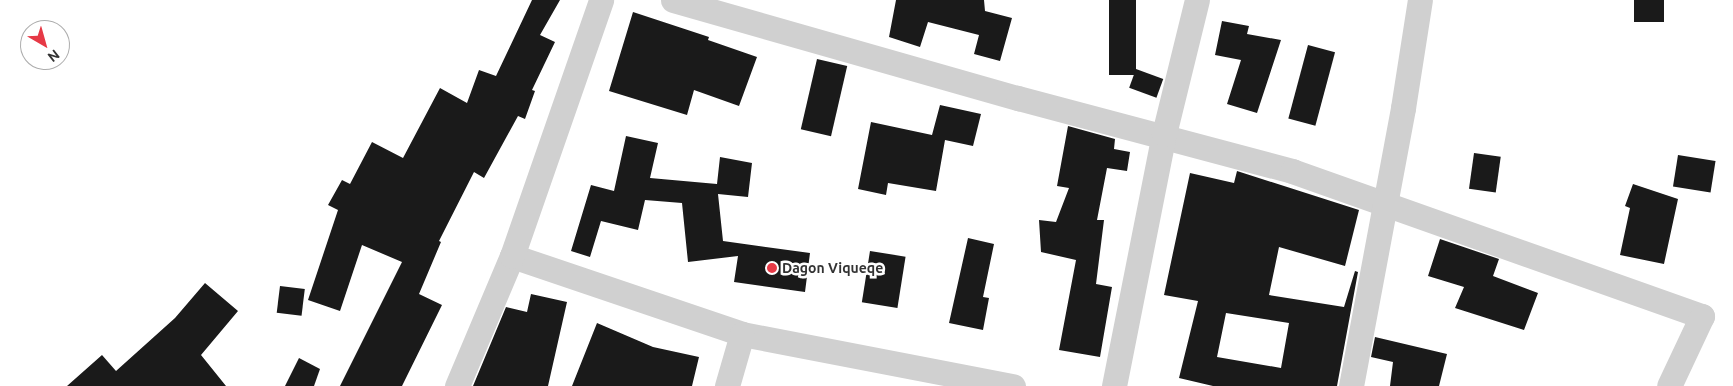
<!DOCTYPE html>
<style>
body{margin:0}
#map{position:relative;width:1733px;height:386px;overflow:hidden;background:#fff;font-family:Ubuntu,sans-serif}
div>[style]{position:absolute}
[style*='--x']{left:calc(var(--x)*1px);top:calc(var(--y)*1px);width:calc(var(--w)*1px);rotate:calc(var(--a)*1deg)}
.building>*{inset:0;background:#1a1a1a;transform-origin:0 0}
.minor>*{height:25px;margin:-12.5px;padding:0 12.5px;transform-origin:12.5px;border-radius:12.5px;background:#d0d0d0}
.dots>*{width:14px;height:14px;translate:-50% -50%;box-sizing:border-box;border:2px solid #fff;border-radius:50%}
span{translate:-50% -50%;white-space:nowrap;text-align:center;line-height:1.15;-webkit-text-stroke:5px #fff;paint-order:stroke}
.poi-label{font-size:14px;color:#333;font-weight:700}
.left{translate:0 -50%;text-align:left}
.north{position:absolute;left:20px;top:20px;width:50px;height:50px;box-sizing:border-box;background:#fff;border:1px solid #adadad;border-radius:50%;rotate:142deg;font-size:14px;font-weight:700;line-height:20px;text-align:center;color:#333}
.north::after{content:'';display:block;margin:auto;width:18px;height:22px;background:#e63946;clip-path:polygon(50% 0,100% 100%,50% 72%,0 100%)}
</style>
<div id="map">
<div class="building">
<div style="clip-path:polygon(532px 0,560px 0,540px 35px,555px 42px,532px 90px,535px 91px,525px 119px,518px 116px,484px 178px,474px 172px,439px 241px,441px 242px,419px 294px,442px 305px,402px 386px,340px 386px,402px 262px,362px 245px,340px 311px,308px 300px,338px 210px,328px 205px,342px 180px,350px 184px,372px 142px,403px 158px,440px 88px,467px 103px,479px 70px,496px 76px)"></div>
<div style="clip-path:polygon(896px 0,984px 0,985px 11px,1012px 18px,1000px 61px,974px 54px,979px 35px,928px 22px,920px 47px,889px 37px)"></div>
<div style="left:1109px;top:0;width:27px;height:75px"></div>
<div style="left:1634px;top:0;width:30px;height:22px"></div>
<div style="clip-path:polygon(633px 12px,709px 37px,708px 40px,757px 57px,739px 106px,694px 90px,687px 115px,609px 91px)"></div>
<div style="clip-path:polygon(1222px 21px,1249px 26px,1247px 34px,1281px 40px,1257px 113px,1227px 104px,1241px 60px,1215px 55px)"></div>
<div style="left:1308px;top:45px;width:28px;height:76px;rotate:15deg"></div>
<div style="left:817px;top:59px;width:31px;height:72px;rotate:13deg"></div>
<div style="left:1136px;top:69px;width:29px;height:20px;rotate:20deg"></div>
<div style="clip-path:polygon(940px 105px,981px 114px,973px 146px,945px 140px,936px 191px,888px 183px,886px 195px,858px 189px,871px 122px,932px 135px)"></div>
<div style="clip-path:polygon(1068px 126px,1115px 139px,1114px 149px,1130px 152px,1127px 171px,1107px 168px,1097px 220px,1104px 220px,1096px 284px,1112px 287px,1100px 357px,1059px 350px,1076px 260px,1041px 252px,1039px 220px,1056px 222px,1069px 188px,1057px 186px)"></div>
<div style="clip-path:polygon(626px 136px,658px 143px,650px 178px,717px 184px,720px 157px,752px 163px,748px 197px,718px 194px,723px 241px,810px 253px,805px 292px,734px 282px,738px 256px,688px 262px,682px 203px,645px 200px,638px 230px,601px 221px,590px 257px,571px 251px,591px 185px,614px 191px)"></div>
<div style="left:1474px;top:153px;width:27px;height:36px;rotate:8deg"></div>
<div style="left:1678px;top:155px;width:38px;height:32px;rotate:9deg"></div>
<div style="clip-path:polygon(evenodd,1237px 171px,1359px 210px,1345px 266px,1279px 247px,1269px 295px,1344px 307px,1355px 271px,1358px 272px,1337px 386px,1213px 386px,1179px 378px,1198px 301px,1164px 295px,1190px 173px,1234px 183px,1237px 171px,1226px 313px,1289px 323px,1281px 368px,1217px 357px,1226px 313px)"></div>
<div style="clip-path:polygon(1633px 184px,1678px 199px,1664px 264px,1620px 255px,1630px 208px,1625px 206px)"></div>
<div style="clip-path:polygon(968px 238px,994px 244px,983px 297px,989px 298px,983px 330px,949px 323px)"></div>
<div style="clip-path:polygon(1440px 239px,1499px 259px,1493px 276px,1538px 293px,1524px 330px,1455px 308px,1464px 287px,1428px 276px)"></div>
<div style="left:870px;top:251px;width:36px;height:52px;rotate:9deg"></div>
<div style="clip-path:polygon(205px 283px,238px 311px,201px 355px,226px 386px,67px 386px,102px 355px,116px 371px,175px 318px)"></div>
<div style="left:280px;top:286px;width:25px;height:27px;rotate:7deg"></div>
<div style="clip-path:polygon(531px 294px,567px 302px,548px 386px,473px 386px,506px 307px,527px 312px)"></div>
<div style="clip-path:polygon(597px 323px,653px 347px,699px 357px,692px 386px,572px 386px)"></div>
<div style="clip-path:polygon(1375px 337px,1447px 354px,1439px 386px,1390px 386px,1393px 362px,1371px 357px)"></div>
<div style="clip-path:polygon(299px 358px,320px 369px,314px 386px,285px 386px)"></div>
</div>
<div class="minor">
<div style="--x:673;--y:0;--w:359;--a:15.9"></div>
<div style="--x:1018;--y:98;--w:284;--a:14.9"></div>
<div style="--x:1292;--y:171;--w:435;--a:19.5"></div>
<div style="--x:1702;--y:316;--w:77;--a:115.2"></div>
<div style="--x:512;--y:256;--w:243;--a:18.7"></div>
<div style="--x:742;--y:334;--w:276;--a:10.9"></div>
<div style="--x:457;--y:386;--w:141;--a:-67.1"></div>
<div style="--x:512;--y:256;--w:271;--a:-70.8"></div>
<div style="--x:727;--y:386;--w:54;--a:-73.9"></div>
<div style="--x:1114;--y:386;--w:257;--a:-78.8"></div>
<div style="--x:1164;--y:134;--w:138;--a:-76.2"></div>
<div style="--x:1351;--y:386;--w:283;--a:-79.4"></div>
<div style="--x:1403;--y:108;--w:109;--a:-81.1"></div>
</div>
<div class="dots">
<div style="left:772px;top:268px;background:#e63946"></div>
</div>
<div class="poi-label">
<span class="left" style="left:782px;top:268px">Dagon Viqueqe</span>
</div>
<div class="north">N</div>
</div>
